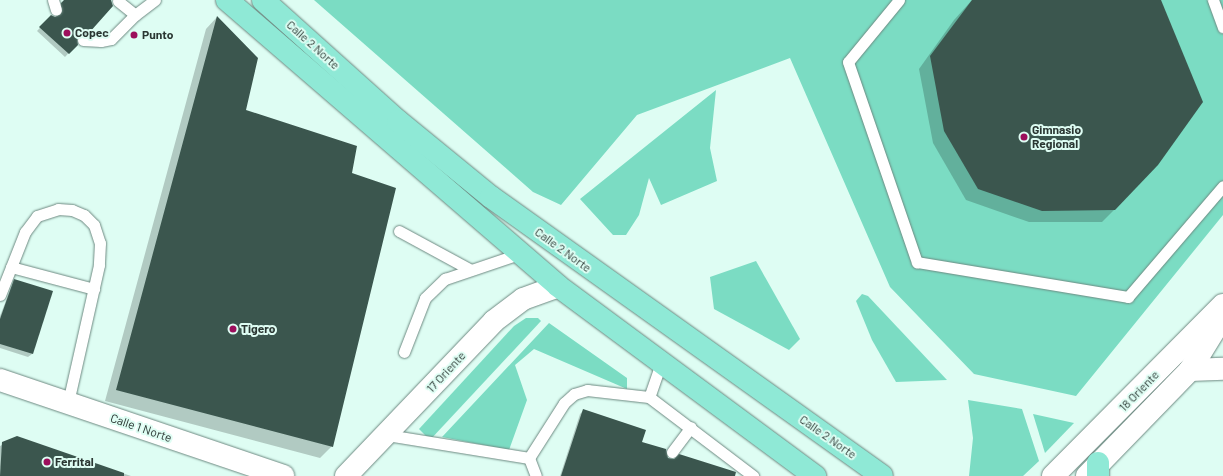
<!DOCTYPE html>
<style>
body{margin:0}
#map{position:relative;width:1223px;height:476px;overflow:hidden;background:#defdf3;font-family:Barlow,sans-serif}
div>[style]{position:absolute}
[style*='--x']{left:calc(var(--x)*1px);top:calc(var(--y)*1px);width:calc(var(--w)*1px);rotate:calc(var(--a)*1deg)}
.green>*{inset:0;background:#7bdcc3}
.shadow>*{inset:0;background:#0003}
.building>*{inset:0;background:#3b564e}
.roads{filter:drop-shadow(0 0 1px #6d8981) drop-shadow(0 0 1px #6d8981)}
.lane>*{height:11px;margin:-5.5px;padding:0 5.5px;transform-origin:5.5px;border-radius:5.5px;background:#fff}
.street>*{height:22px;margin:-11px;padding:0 11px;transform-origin:11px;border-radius:11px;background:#fff}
.secondary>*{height:22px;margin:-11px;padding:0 11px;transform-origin:11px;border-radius:11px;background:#fff}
.primary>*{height:22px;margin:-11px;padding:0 11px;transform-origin:11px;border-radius:11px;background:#8fe9d6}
.dots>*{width:11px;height:11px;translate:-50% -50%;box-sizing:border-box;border:2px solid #defdf3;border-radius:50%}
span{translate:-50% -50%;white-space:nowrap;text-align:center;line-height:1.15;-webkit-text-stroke:4px #defdf3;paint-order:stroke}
.poi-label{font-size:12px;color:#2a3632;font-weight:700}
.left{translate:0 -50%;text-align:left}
.street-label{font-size:12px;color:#2a3632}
</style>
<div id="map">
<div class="green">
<div style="clip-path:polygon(314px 0,1223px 0,1223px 215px,1076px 396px,974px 374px,890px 287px,790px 58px,637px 115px,561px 205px,533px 192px)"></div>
<div style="clip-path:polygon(716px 90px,710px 148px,717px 181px,661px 205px,649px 178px,639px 215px,626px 235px,613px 235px,580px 199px)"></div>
<div style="clip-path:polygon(756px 261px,800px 339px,789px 350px,714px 309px,710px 277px)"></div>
<div style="clip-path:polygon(862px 294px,868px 296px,947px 380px,896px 382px,872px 340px,856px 301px)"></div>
<div style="clip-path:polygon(526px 318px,538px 318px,541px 321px,430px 440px,419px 429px,514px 326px)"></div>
<div style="clip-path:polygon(549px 323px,627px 378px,627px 389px,534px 349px,515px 365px,527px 400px,509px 450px,442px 437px)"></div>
<div style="clip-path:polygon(968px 400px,1022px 409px,1039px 461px,1023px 476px,969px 476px,973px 438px)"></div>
<div style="clip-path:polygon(1033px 414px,1074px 423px,1045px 453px)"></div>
</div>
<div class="shadow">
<div style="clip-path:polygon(66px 0,110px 0,88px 33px,77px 38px,77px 44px,65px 57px,37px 31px,51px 16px,58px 17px,58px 8px)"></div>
<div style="clip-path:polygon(972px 0,1160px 0,1114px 210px,1102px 222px,1029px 222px,966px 200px,933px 143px,919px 69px,954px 20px)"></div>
<div style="clip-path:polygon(217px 17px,245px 110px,350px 174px,332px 446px,320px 458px,105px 401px,206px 29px)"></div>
<div style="clip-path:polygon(14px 280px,32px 354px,28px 357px,0 348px,0 316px)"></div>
<div style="clip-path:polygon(583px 411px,667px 459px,730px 476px,560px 476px,580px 414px)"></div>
<div style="clip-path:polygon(17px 437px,131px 476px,0 476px,0 446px)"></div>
</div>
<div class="building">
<div style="clip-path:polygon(64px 0,111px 0,113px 6px,89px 33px,77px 36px,78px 45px,69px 54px,39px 27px,51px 15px,55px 17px,61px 14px,61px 3px)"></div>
<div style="clip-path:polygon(972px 0,1161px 0,1203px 102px,1158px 165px,1115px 210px,1042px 211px,978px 189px,944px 131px,930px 56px)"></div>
<div style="clip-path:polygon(217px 16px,258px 58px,246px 110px,357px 146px,352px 173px,396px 188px,333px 447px,116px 390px)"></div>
<div style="clip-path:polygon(14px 279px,53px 291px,33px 354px,0 344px,0 319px)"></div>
<div style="clip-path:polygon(583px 409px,646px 430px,642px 442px,666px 449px,668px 458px,674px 459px,679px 454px,736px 472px,735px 476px,561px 476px)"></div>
<div style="clip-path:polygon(17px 436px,124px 473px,124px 476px,0 476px,2px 442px)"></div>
</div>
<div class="roads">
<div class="lane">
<div style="--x:53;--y:0;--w:10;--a:73"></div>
<div style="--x:899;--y:0;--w:80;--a:129.4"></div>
<div style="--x:848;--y:62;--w:212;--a:71"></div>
<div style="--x:917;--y:262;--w:214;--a:9.4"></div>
<div style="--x:1128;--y:297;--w:146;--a:-49.4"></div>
<div style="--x:1213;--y:0;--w:29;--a:70"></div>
<div style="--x:118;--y:1;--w:22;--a:39"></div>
<div style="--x:83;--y:40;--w:18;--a:3"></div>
<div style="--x:101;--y:41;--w:10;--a:-11"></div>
<div style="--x:111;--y:39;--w:34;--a:-45"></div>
<div style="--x:135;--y:15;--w:25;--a:-37"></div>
<div style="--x:399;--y:231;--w:80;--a:28.5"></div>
<div style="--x:11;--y:267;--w:86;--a:14.8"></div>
<div style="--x:0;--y:295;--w:68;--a:-68.4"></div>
<div style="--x:25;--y:232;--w:20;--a:-53"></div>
<div style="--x:37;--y:216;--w:22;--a:-18"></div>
<div style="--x:58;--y:209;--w:14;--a:4"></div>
<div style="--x:72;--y:210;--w:13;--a:23"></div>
<div style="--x:84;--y:215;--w:14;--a:45"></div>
<div style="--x:94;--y:225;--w:19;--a:72"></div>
<div style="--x:100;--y:243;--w:22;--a:93"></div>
<div style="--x:99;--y:265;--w:141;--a:102.7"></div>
<div style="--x:404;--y:352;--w:58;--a:-68.7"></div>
<div style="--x:425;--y:298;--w:28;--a:-44"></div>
<div style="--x:445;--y:279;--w:78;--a:-18.7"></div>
<div style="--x:661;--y:363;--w:36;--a:109"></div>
<div style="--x:649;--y:397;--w:131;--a:37.2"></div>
<div style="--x:387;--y:435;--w:144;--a:9.2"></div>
<div style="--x:672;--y:452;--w:31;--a:-53"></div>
<div style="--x:529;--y:458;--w:65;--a:-57.5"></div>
<div style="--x:564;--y:403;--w:13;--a:-42"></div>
<div style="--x:574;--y:394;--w:14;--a:-17"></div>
<div style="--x:587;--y:390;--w:62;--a:6.4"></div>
<div style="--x:529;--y:458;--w:19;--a:69"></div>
</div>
<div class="street">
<div style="--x:1190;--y:370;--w:33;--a:-2"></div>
</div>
<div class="secondary">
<div style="--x:0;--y:380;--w:299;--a:18.7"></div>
<div style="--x:346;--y:476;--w:214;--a:-46.3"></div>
<div style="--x:494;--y:321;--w:36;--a:-37"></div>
<div style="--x:523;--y:299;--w:37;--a:-20"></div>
<div style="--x:1053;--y:476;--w:241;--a:-45.2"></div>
<div style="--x:1087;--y:476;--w:148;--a:-45.8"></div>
<div style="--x:1190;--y:370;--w:61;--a:-58.4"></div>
</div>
<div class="primary">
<div style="--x:227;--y:0;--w:437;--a:40.8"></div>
<div style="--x:558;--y:286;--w:320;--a:36.5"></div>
<div style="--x:263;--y:0;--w:181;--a:41.9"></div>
<div style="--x:398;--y:121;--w:120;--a:39.3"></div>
<div style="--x:491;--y:197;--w:480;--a:35.5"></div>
<div style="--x:1098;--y:476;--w:13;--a:-90"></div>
</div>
</div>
<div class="dots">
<div style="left:67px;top:33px;background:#9c0e5c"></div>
<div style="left:134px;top:35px;background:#9c0e5c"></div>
<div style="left:1024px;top:137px;background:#9c0e5c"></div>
<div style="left:233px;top:329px;background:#9c0e5c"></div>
<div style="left:47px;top:462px;background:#9c0e5c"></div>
</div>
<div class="poi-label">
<span class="left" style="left:75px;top:33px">Copec</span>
<span class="left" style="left:142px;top:35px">Punto</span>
<span class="left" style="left:1032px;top:137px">Gimnasio<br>Regional</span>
<span class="left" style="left:241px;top:329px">Tigero</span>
<span class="left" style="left:55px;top:462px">Ferrital</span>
</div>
<div class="street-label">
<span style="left:313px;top:45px;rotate:42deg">Calle 2 Norte</span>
<span style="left:563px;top:250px;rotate:36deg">Calle 2 Norte</span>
<span style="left:446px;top:372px;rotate:-47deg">17 Oriente</span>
<span style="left:1139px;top:391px;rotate:-46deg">18 Oriente</span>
<span style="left:141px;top:428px;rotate:19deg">Calle 1 Norte</span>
<span style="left:828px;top:437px;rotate:35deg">Calle 2 Norte</span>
</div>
</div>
